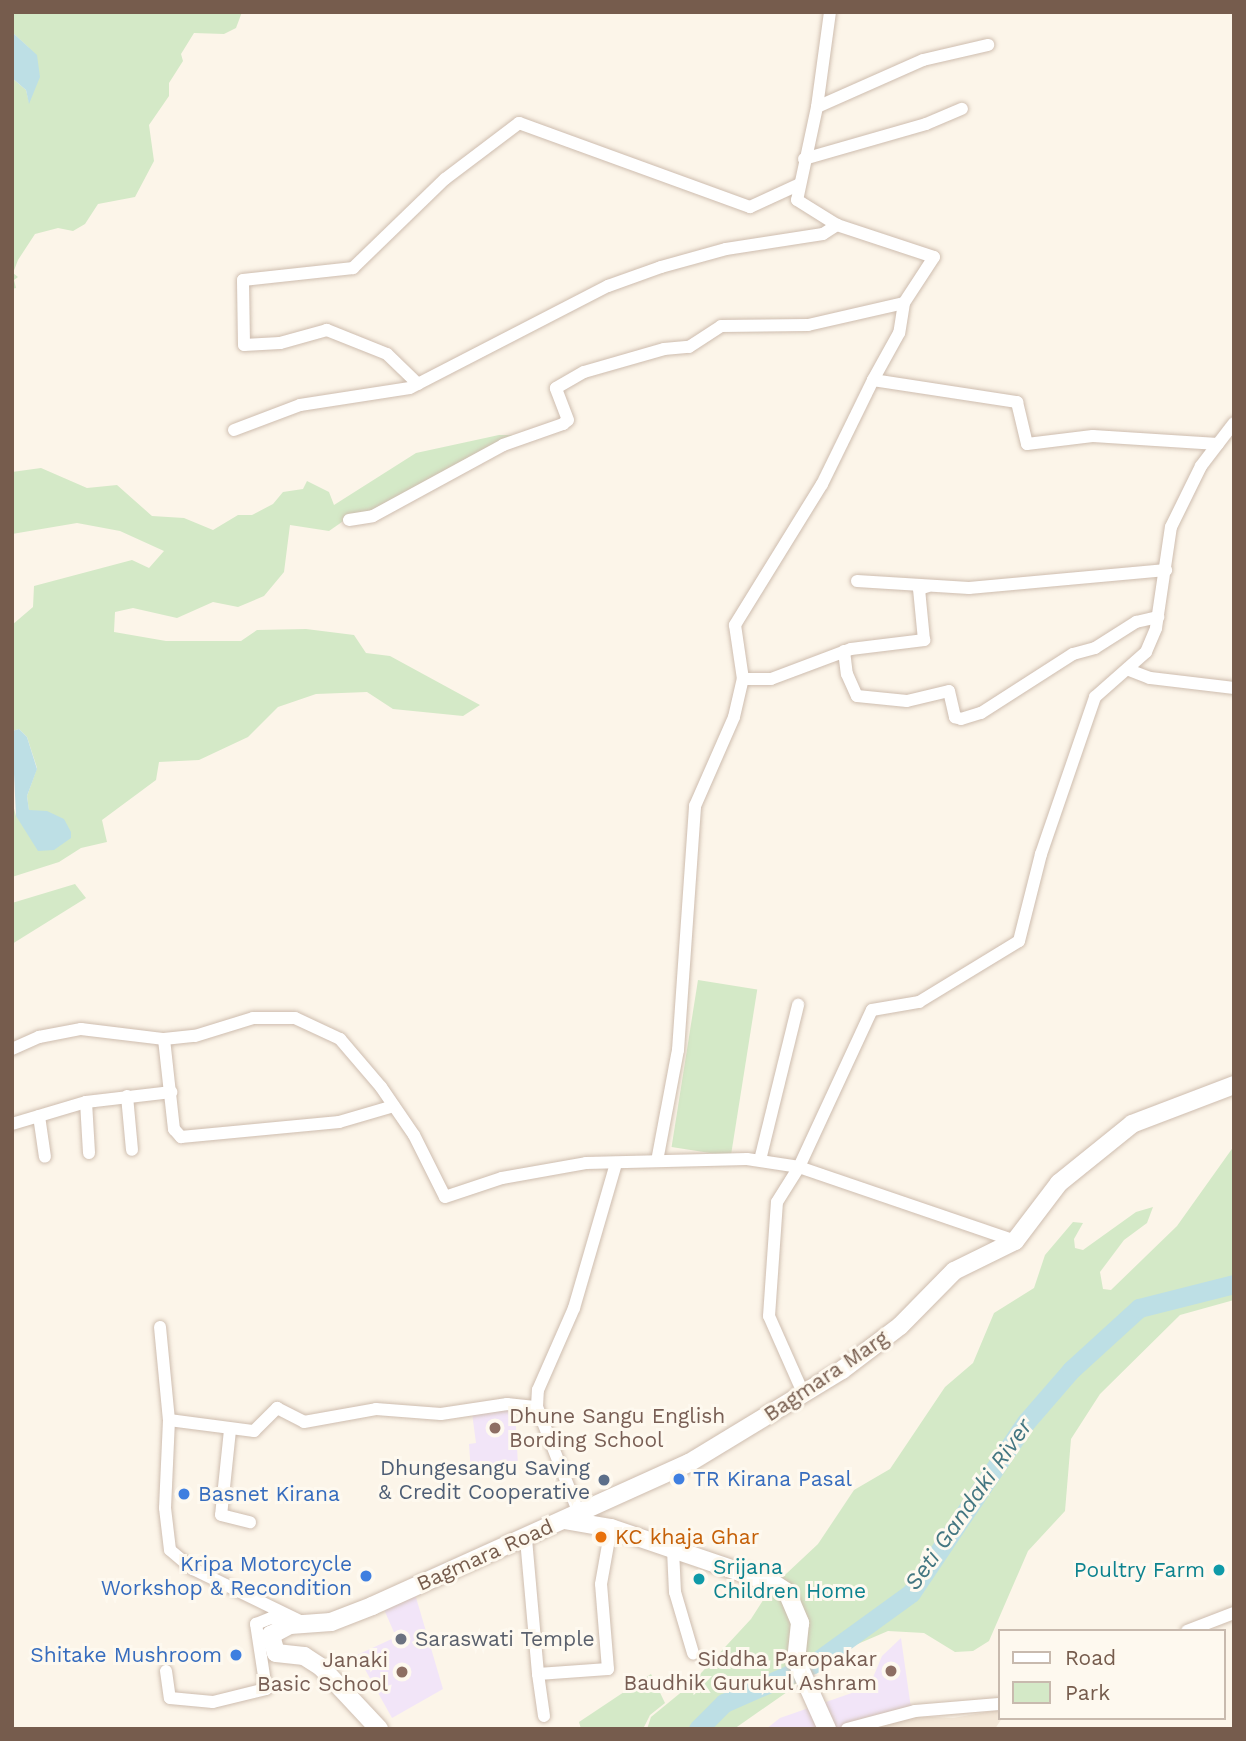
<!DOCTYPE html>
<style>
body{margin:0}
#map{position:relative;width:1246px;height:1741px;overflow:hidden;background:#fcf5e9;font-family:"Work Sans",sans-serif}
div>[style]{position:absolute}
[style*='--x']{left:calc(var(--x)*1px);top:calc(var(--y)*1px);width:calc(var(--w)*1px);rotate:calc(var(--a)*1deg)}
.residential>*{inset:0;background:#f3e7d7}
.education>*{inset:0;background:#f2e5f8}
.green>*{inset:0;background:#d4e9c7;transform-origin:0 0}
.water>*{inset:0;background:#bddfe5}
.river>*{height:19px;margin:-9.5px;padding:0 9.5px;transform-origin:9.5px;border-radius:9.5px;background:#bddfe5}
.roads{filter:drop-shadow(0 0 2px #cebdaf) drop-shadow(0 0 2px #cebdaf)}
.street>*{height:12px;margin:-6px;padding:0 6px;transform-origin:6px;border-radius:6px;background:#fff}
.secondary>*{height:18px;margin:-9px;padding:0 9px;transform-origin:9px;border-radius:9px;background:#fff}
.dots>*{width:19px;height:19px;translate:-50% -50%;box-sizing:border-box;border:4px solid #fef9ef;border-radius:50%}
span{translate:-50% -50%;white-space:nowrap;text-align:center;line-height:1.15;-webkit-text-stroke:6px #fef9ef;paint-order:stroke}
.street-label{font-size:21px;color:#765c4d}
.education-label{font-size:21px;color:#785e54}
.left{translate:0 -50%;text-align:left}
.right{translate:-100% -50%;text-align:right}
.service-label{font-size:21px;color:#4e5e75}
.shop-label{font-size:21px;color:#366cbe}
.food-label{font-size:21px;color:#c56008}
.culture-label{font-size:21px;color:#0d838f}
.worship-label{font-size:21px;color:#5b616d}
.water-label{font-size:23px;color:#437681;font-style:italic}
.frame{position:absolute;inset:0;border:14px solid #765c4d;pointer-events:none}
.legend{position:absolute;left:998px;top:1629px;width:228px;height:91px;box-sizing:border-box;background:#fef9ef;border:2px solid #c8baae;margin:0;padding:9px 12px;list-style:none;font-size:21px;color:#765c4d}
.legend li{display:flex;align-items:center;gap:14px;height:35px}
.legend b{width:35px;border:2px solid #c8baae}
</style>
<div id="map">
<div class="residential">
<div style="clip-path:polygon(998px 1710px,1002px 1718px,995px 1729px,853px 1729px,913px 1716px,953px 1718px)"></div>
</div>
<div class="education">
<div style="clip-path:polygon(515px 1407px,518px 1466px,471px 1473px,469px 1444px,476px 1443px,472px 1413px)"></div>
<div style="clip-path:polygon(415px 1594px,443px 1689px,392px 1718px,357px 1655px,396px 1637px,383px 1607px)"></div>
<div style="clip-path:polygon(901px 1638px,911px 1708px,833px 1729px,766px 1729px,780px 1718px,869px 1687px,882px 1656px)"></div>
</div>
<div class="green">
<div style="clip-path:polygon(12px 12px,242px 12px,236px 28px,224px 34px,194px 33px,181px 54px,183px 61px,169px 83px,169px 96px,149px 125px,154px 161px,135px 197px,98px 204px,85px 224px,73px 231px,58px 228px,35px 234px,18px 260px,13px 273px,18px 277px,14px 280px,16px 288px,12px 289px,12px 78px,26px 90px,29px 102px,29px 48px,12px 32px)"></div>
<div style="clip-path:polygon(499px 435px,522px 435px,373px 513px,352px 515px,329px 531px,290px 525px,284px 572px,264px 596px,238px 607px,213px 602px,177px 618px,133px 608px,115px 612px,114px 632px,166px 641px,241px 641px,257px 630px,306px 629px,354px 635px,366px 653px,390px 656px,480px 705px,463px 716px,393px 709px,367px 692px,316px 694px,278px 707px,248px 737px,199px 760px,159px 762px,156px 780px,102px 820px,107px 842px,81px 848px,59px 862px,12px 877px,12px 801px,16px 816px,47px 811px,29px 811px,27px 796px,37px 768px,27px 737px,19px 729px,12px 731px,12px 625px,33px 607px,34px 586px,132px 560px,149px 568px,164px 551px,120px 531px,77px 523px,12px 534px,12px 472px,41px 468px,87px 488px,117px 485px,152px 516px,184px 518px,213px 530px,238px 515px,252px 515px,273px 504px,283px 492px,303px 489px,307px 481px,329px 492px,334px 505px,416px 453px)"></div>
<div style="clip-path:polygon(75px 884px,86px 898px,12px 944px,12px 903px)"></div>
<div style="left:698px;top:980px;width:60px;height:169px;rotate:9deg"></div>
<div style="clip-path:polygon(1234px 1146px,1234px 1300px,1180px 1315px,1100px 1394px,1071px 1439px,1065px 1511px,1028px 1551px,989px 1641px,973px 1651px,955px 1652px,924px 1633px,888px 1631px,853px 1646px,734px 1729px,647px 1729px,651px 1717px,690px 1685px,751px 1619px,771px 1588px,818px 1544px,854px 1490px,890px 1469px,945px 1387px,973px 1363px,994px 1313px,1034px 1288px,1045px 1255px,1073px 1222px,1083px 1223px,1074px 1239px,1075px 1248px,1083px 1250px,1136px 1212px,1153px 1207px,1147px 1223px,1124px 1240px,1100px 1272px,1103px 1289px,1111px 1290px,1177px 1226px)"></div>
<div style="clip-path:polygon(651px 1674px,665px 1703px,650px 1715px,643px 1729px,581px 1729px,579px 1722px)"></div>
</div>
<div class="water">
<div style="clip-path:polygon(12px 32px,37px 55px,40px 77px,29px 104px,26px 90px,12px 78px)"></div>
<div style="clip-path:polygon(19px 729px,27px 737px,37px 769px,27px 796px,29px 810px,47px 811px,64px 819px,71px 832px,71px 838px,54px 850px,38px 851px,16px 816px,12px 731px)"></div>
</div>
<div class="river">
<div style="--x:698;--y:1729;--w:37;--a:-45"></div>
<div style="--x:724;--y:1703;--w:97;--a:-23.7"></div>
<div style="--x:813;--y:1664;--w:121;--a:-35.9"></div>
<div style="--x:911;--y:1593;--w:206;--a:-56.1"></div>
<div style="--x:1026;--y:1422;--w:69;--a:-49.1"></div>
<div style="--x:1071;--y:1370;--w:92;--a:-42.4"></div>
<div style="--x:1139;--y:1308;--w:98;--a:-14.2"></div>
</div>
<div class="roads">
<div class="street">
<div style="--x:830;--y:12;--w:96;--a:97.8"></div>
<div style="--x:817;--y:107;--w:95;--a:102.1"></div>
<div style="--x:797;--y:200;--w:47;--a:32"></div>
<div style="--x:837;--y:225;--w:102;--a:18.3"></div>
<div style="--x:934;--y:257;--w:55;--a:123.1"></div>
<div style="--x:904;--y:303;--w:30;--a:99"></div>
<div style="--x:899;--y:333;--w:54;--a:119"></div>
<div style="--x:873;--y:380;--w:146;--a:8.7"></div>
<div style="--x:1017;--y:402;--w:43;--a:76.6"></div>
<div style="--x:1027;--y:444;--w:66;--a:-6.9"></div>
<div style="--x:1093;--y:436;--w:125;--a:3.7"></div>
<div style="--x:817;--y:107;--w:116;--a:-23.9"></div>
<div style="--x:923;--y:60;--w:67;--a:-13"></div>
<div style="--x:804;--y:159;--w:127;--a:-16"></div>
<div style="--x:926;--y:124;--w:39;--a:-23"></div>
<div style="--x:873;--y:380;--w:116;--a:116.1"></div>
<div style="--x:822;--y:484;--w:166;--a:121.7"></div>
<div style="--x:735;--y:625;--w:55;--a:81.6"></div>
<div style="--x:743;--y:679;--w:28;--a:0"></div>
<div style="--x:771;--y:679;--w:85;--a:-20.6"></div>
<div style="--x:851;--y:649;--w:74;--a:-7"></div>
<div style="--x:924;--y:640;--w:51;--a:-95.6"></div>
<div style="--x:919;--y:589;--w:9;--a:-18"></div>
<div style="--x:418;--y:384;--w:43;--a:-135.9"></div>
<div style="--x:387;--y:354;--w:65;--a:-158.2"></div>
<div style="--x:327;--y:330;--w:49;--a:164.5"></div>
<div style="--x:280;--y:343;--w:36;--a:177"></div>
<div style="--x:244;--y:345;--w:65;--a:-90.9"></div>
<div style="--x:243;--y:280;--w:111;--a:-6.2"></div>
<div style="--x:353;--y:268;--w:128;--a:-44.1"></div>
<div style="--x:445;--y:179;--w:93;--a:-37.1"></div>
<div style="--x:519;--y:123;--w:246;--a:20"></div>
<div style="--x:750;--y:207;--w:55;--a:-24.7"></div>
<div style="--x:234;--y:430;--w:71;--a:-20.7"></div>
<div style="--x:300;--y:405;--w:111;--a:-8.8"></div>
<div style="--x:410;--y:388;--w:223;--a:-27.3"></div>
<div style="--x:608;--y:286;--w:56;--a:-19.7"></div>
<div style="--x:661;--y:267;--w:67;--a:-15.5"></div>
<div style="--x:726;--y:249;--w:98;--a:-8.8"></div>
<div style="--x:823;--y:234;--w:17;--a:-33"></div>
<div style="--x:349;--y:520;--w:24;--a:-9"></div>
<div style="--x:373;--y:516;--w:148;--a:-28.6"></div>
<div style="--x:503;--y:445;--w:64;--a:-19.3"></div>
<div style="--x:563;--y:424;--w:6;--a:-39"></div>
<div style="--x:568;--y:420;--w:34;--a:-111"></div>
<div style="--x:556;--y:388;--w:32;--a:-30"></div>
<div style="--x:584;--y:372;--w:83;--a:-16"></div>
<div style="--x:664;--y:349;--w:25;--a:-5"></div>
<div style="--x:689;--y:347;--w:38;--a:-33"></div>
<div style="--x:721;--y:326;--w:87;--a:-0.7"></div>
<div style="--x:808;--y:325;--w:98;--a:-12.9"></div>
<div style="--x:857;--y:581;--w:112;--a:3.6"></div>
<div style="--x:969;--y:588;--w:198;--a:-5.2"></div>
<div style="--x:844;--y:651;--w:23;--a:83"></div>
<div style="--x:847;--y:674;--w:24;--a:66"></div>
<div style="--x:857;--y:696;--w:50;--a:5.7"></div>
<div style="--x:907;--y:701;--w:43;--a:-13.4"></div>
<div style="--x:949;--y:691;--w:27;--a:77"></div>
<div style="--x:955;--y:717;--w:6;--a:18"></div>
<div style="--x:961;--y:719;--w:21;--a:-17"></div>
<div style="--x:981;--y:713;--w:109;--a:-32.7"></div>
<div style="--x:1073;--y:654;--w:23;--a:-15"></div>
<div style="--x:1095;--y:648;--w:49;--a:-32.4"></div>
<div style="--x:1136;--y:622;--w:23;--a:-13"></div>
<div style="--x:1129;--y:670;--w:22;--a:21"></div>
<div style="--x:1150;--y:678;--w:85;--a:6.8"></div>
<div style="--x:164;--y:1039;--w:91;--a:83.7"></div>
<div style="--x:174;--y:1129;--w:11;--a:49"></div>
<div style="--x:181;--y:1137;--w:159;--a:-5.4"></div>
<div style="--x:339;--y:1122;--w:57;--a:-16.2"></div>
<div style="--x:12;--y:1049;--w:30;--a:-24"></div>
<div style="--x:39;--y:1037;--w:43;--a:-10.8"></div>
<div style="--x:81;--y:1029;--w:84;--a:6.9"></div>
<div style="--x:164;--y:1039;--w:31;--a:-6"></div>
<div style="--x:195;--y:1036;--w:61;--a:-17.2"></div>
<div style="--x:253;--y:1018;--w:42;--a:0"></div>
<div style="--x:295;--y:1018;--w:50;--a:25"></div>
<div style="--x:340;--y:1039;--w:63;--a:49.5"></div>
<div style="--x:381;--y:1087;--w:58;--a:55.5"></div>
<div style="--x:414;--y:1135;--w:69;--a:63.4"></div>
<div style="--x:445;--y:1197;--w:60;--a:-18.4"></div>
<div style="--x:502;--y:1178;--w:85;--a:-10.1"></div>
<div style="--x:586;--y:1163;--w:161;--a:-1.4"></div>
<div style="--x:747;--y:1159;--w:53;--a:8.7"></div>
<div style="--x:799;--y:1167;--w:228;--a:18.9"></div>
<div style="--x:127;--y:1096;--w:54;--a:84.7"></div>
<div style="--x:86;--y:1102;--w:51;--a:86.6"></div>
<div style="--x:39;--y:1116;--w:41;--a:81.7"></div>
<div style="--x:12;--y:1124;--w:77;--a:-16.6"></div>
<div style="--x:86;--y:1102;--w:86;--a:-6.7"></div>
<div style="--x:760;--y:1160;--w:160;--a:-76.2"></div>
<div style="--x:657;--y:1161;--w:113;--a:-79.3"></div>
<div style="--x:678;--y:1050;--w:245;--a:-86"></div>
<div style="--x:695;--y:806;--w:97;--a:-66.3"></div>
<div style="--x:734;--y:717;--w:39;--a:-77"></div>
<div style="--x:160;--y:1327;--w:93;--a:84.5"></div>
<div style="--x:169;--y:1420;--w:88;--a:92.6"></div>
<div style="--x:165;--y:1508;--w:42;--a:83.2"></div>
<div style="--x:170;--y:1550;--w:30;--a:40"></div>
<div style="--x:193;--y:1569;--w:123;--a:25.9"></div>
<div style="--x:804;--y:1395;--w:86;--a:-113.9"></div>
<div style="--x:769;--y:1316;--w:114;--a:-86"></div>
<div style="--x:777;--y:1202;--w:41;--a:-57.8"></div>
<div style="--x:799;--y:1167;--w:173;--a:-65.1"></div>
<div style="--x:872;--y:1010;--w:48;--a:-9.7"></div>
<div style="--x:919;--y:1002;--w:117;--a:-31.4"></div>
<div style="--x:1019;--y:941;--w:90;--a:-75.8"></div>
<div style="--x:1041;--y:854;--w:166;--a:-71"></div>
<div style="--x:1095;--y:697;--w:68;--a:-41.4"></div>
<div style="--x:1146;--y:652;--w:26;--a:-67"></div>
<div style="--x:1156;--y:628;--w:102;--a:-81.6"></div>
<div style="--x:1171;--y:527;--w:68;--a:-63.8"></div>
<div style="--x:1201;--y:466;--w:54;--a:-52.5"></div>
<div style="--x:169;--y:1420;--w:86;--a:7.4"></div>
<div style="--x:254;--y:1431;--w:33;--a:-45"></div>
<div style="--x:277;--y:1408;--w:30;--a:27"></div>
<div style="--x:304;--y:1422;--w:73;--a:-10.2"></div>
<div style="--x:376;--y:1409;--w:65;--a:4.4"></div>
<div style="--x:441;--y:1414;--w:67;--a:-8.6"></div>
<div style="--x:507;--y:1404;--w:30;--a:6"></div>
<div style="--x:230;--y:1430;--w:85;--a:96"></div>
<div style="--x:221;--y:1515;--w:30;--a:14"></div>
<div style="--x:578;--y:1511;--w:112;--a:-111.5"></div>
<div style="--x:537;--y:1407;--w:17;--a:-87"></div>
<div style="--x:538;--y:1390;--w:90;--a:-66.3"></div>
<div style="--x:574;--y:1308;--w:151;--a:-73.8"></div>
<div style="--x:526;--y:1539;--w:136;--a:84.9"></div>
<div style="--x:673;--y:1550;--w:42;--a:87.3"></div>
<div style="--x:675;--y:1592;--w:64;--a:73.6"></div>
<div style="--x:1187;--y:1631;--w:50;--a:-21"></div>
<div style="--x:166;--y:1671;--w:27;--a:82"></div>
<div style="--x:170;--y:1698;--w:43;--a:5.3"></div>
<div style="--x:213;--y:1702;--w:55;--a:-13.8"></div>
<div style="--x:266;--y:1689;--w:66;--a:-98.7"></div>
<div style="--x:256;--y:1624;--w:16;--a:-22"></div>
<div style="--x:271;--y:1618;--w:20;--a:9"></div>
<div style="--x:544;--y:1716;--w:42;--a:-98.1"></div>
<div style="--x:538;--y:1674;--w:70;--a:-4.1"></div>
<div style="--x:608;--y:1669;--w:85;--a:-94.7"></div>
<div style="--x:601;--y:1584;--w:57;--a:-79.9"></div>
<div style="--x:847;--y:1729;--w:70;--a:-14.8"></div>
<div style="--x:915;--y:1711;--w:84;--a:-4.8"></div>
</div>
<div class="secondary">
<div style="--x:564;--y:1520;--w:48;--a:9.7"></div>
<div style="--x:611;--y:1528;--w:171;--a:18.8"></div>
<div style="--x:773;--y:1583;--w:17;--a:33"></div>
<div style="--x:787;--y:1592;--w:34;--a:67"></div>
<div style="--x:800;--y:1623;--w:37;--a:96"></div>
<div style="--x:796;--y:1660;--w:76;--a:65.8"></div>
<div style="--x:379;--y:1729;--w:85;--a:-133.1"></div>
<div style="--x:321;--y:1667;--w:20;--a:-147"></div>
<div style="--x:304;--y:1656;--w:28;--a:-174"></div>
<div style="--x:276;--y:1653;--w:19;--a:-106"></div>
<div style="--x:271;--y:1635;--w:21;--a:-28"></div>
<div style="--x:290;--y:1625;--w:41;--a:-4.2"></div>
<div style="--x:331;--y:1622;--w:44;--a:-21.3"></div>
<div style="--x:372;--y:1606;--w:348;--a:-24.3"></div>
<div style="--x:689;--y:1463;--w:179;--a:-31.3"></div>
<div style="--x:842;--y:1370;--w:73;--a:-37.2"></div>
<div style="--x:900;--y:1326;--w:77;--a:-45.5"></div>
<div style="--x:954;--y:1271;--w:68;--a:-26.2"></div>
<div style="--x:1015;--y:1241;--w:73;--a:-52.8"></div>
<div style="--x:1059;--y:1183;--w:94;--a:-38.9"></div>
<div style="--x:1132;--y:1124;--w:109;--a:-20.9"></div>
</div>
</div>
<div class="dots">
<div style="left:495px;top:1428px;background:#8d6e63"></div>
<div style="left:679px;top:1479px;background:#3f7fe0"></div>
<div style="left:604px;top:1480px;background:#5c6f8a"></div>
<div style="left:184px;top:1494px;background:#3f7fe0"></div>
<div style="left:601px;top:1537px;background:#e8710a"></div>
<div style="left:1219px;top:1570px;background:#0f9aa8"></div>
<div style="left:366px;top:1576px;background:#3f7fe0"></div>
<div style="left:699px;top:1579px;background:#0f9aa8"></div>
<div style="left:401px;top:1639px;background:#6b7280"></div>
<div style="left:236px;top:1655px;background:#3f7fe0"></div>
<div style="left:891px;top:1671px;background:#8d6e63"></div>
<div style="left:402px;top:1672px;background:#8d6e63"></div>
</div>
<div class="street-label">
<span style="left:826px;top:1376px;rotate:-34deg">Bagmara Marg</span>
<span style="left:485px;top:1555px;rotate:-24deg">Bagmara Road</span>
</div>
<div class="education-label">
<span class="left" style="left:509px;top:1428px">Dhune Sangu English<br>Bording School</span>
<span class="right" style="left:877px;top:1671px">Siddha Paropakar<br>Baudhik Gurukul Ashram</span>
<span class="right" style="left:388px;top:1672px">Janaki<br>Basic School</span>
</div>
<div class="service-label">
<span class="right" style="left:590px;top:1480px">Dhungesangu Saving<br>&amp; Credit Cooperative</span>
</div>
<div class="shop-label">
<span class="left" style="left:693px;top:1479px">TR Kirana Pasal</span>
<span class="left" style="left:198px;top:1494px">Basnet Kirana</span>
<span class="right" style="left:352px;top:1576px">Kripa Motorcycle<br>Workshop &amp; Recondition</span>
<span class="right" style="left:222px;top:1655px">Shitake Mushroom</span>
</div>
<div class="food-label">
<span class="left" style="left:615px;top:1537px">KC khaja Ghar</span>
</div>
<div class="culture-label">
<span class="left" style="left:713px;top:1579px">Srijana<br>Children Home</span>
<span class="right" style="left:1205px;top:1570px">Poultry Farm</span>
</div>
<div class="worship-label">
<span class="left" style="left:415px;top:1639px">Saraswati Temple</span>
</div>
<div class="water-label">
<span style="left:969px;top:1505px;rotate:-55deg">Seti Gandaki River</span>
</div>
<div class="frame"></div>
<ul class="legend">
<li><b style="height:9px;background:#fff"></b>Road</li>
<li><b style="height:19px;background:#d4e9c7"></b>Park</li>
</ul>
</div>
